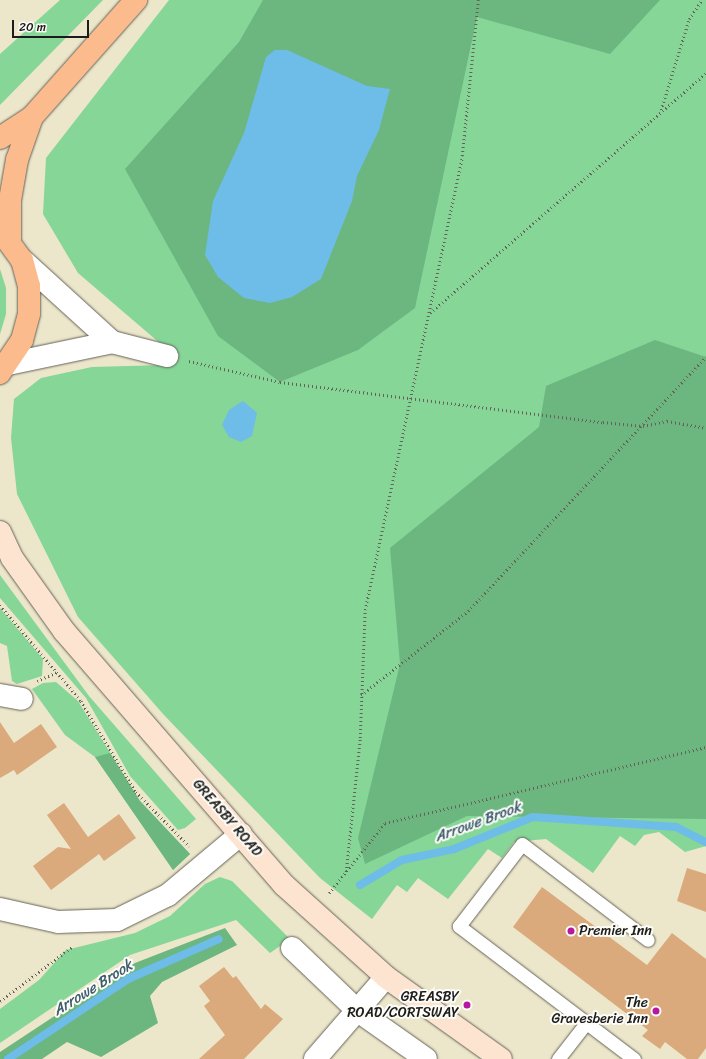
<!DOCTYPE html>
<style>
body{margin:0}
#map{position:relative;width:706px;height:1059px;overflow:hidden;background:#ece6ca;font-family:Sriracha,sans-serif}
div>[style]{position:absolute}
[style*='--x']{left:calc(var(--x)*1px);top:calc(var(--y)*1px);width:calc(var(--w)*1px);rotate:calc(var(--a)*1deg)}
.green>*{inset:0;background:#85d697}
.forest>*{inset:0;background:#6cb780}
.water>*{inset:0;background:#6ebce8}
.stream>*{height:8px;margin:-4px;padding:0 4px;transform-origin:4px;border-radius:4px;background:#6ebce8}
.building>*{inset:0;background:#daaa7d}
.path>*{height:2.5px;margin-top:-1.25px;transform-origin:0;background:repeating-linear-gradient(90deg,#656359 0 1px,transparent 0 4px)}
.roads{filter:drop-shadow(0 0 1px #656359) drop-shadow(0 0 1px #656359)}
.lane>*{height:13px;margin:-6.5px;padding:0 6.5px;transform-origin:6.5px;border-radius:6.5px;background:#fff}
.street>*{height:22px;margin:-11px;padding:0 11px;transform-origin:11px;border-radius:11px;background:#fff}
.secondary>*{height:22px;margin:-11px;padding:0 11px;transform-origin:11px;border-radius:11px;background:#fde4d1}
.primary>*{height:22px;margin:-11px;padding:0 11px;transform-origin:11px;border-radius:11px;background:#fbbb8d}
.dots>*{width:11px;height:11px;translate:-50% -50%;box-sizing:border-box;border:2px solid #fdfcf7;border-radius:50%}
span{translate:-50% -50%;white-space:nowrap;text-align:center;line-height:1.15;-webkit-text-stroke:4px #fdfcf7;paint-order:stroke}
.street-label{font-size:14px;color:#1c1c1c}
.poi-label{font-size:14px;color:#1c1c1c}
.left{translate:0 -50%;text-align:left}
.right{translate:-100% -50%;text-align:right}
.water-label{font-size:15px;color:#3d5c6e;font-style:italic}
.scale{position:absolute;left:12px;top:20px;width:77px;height:18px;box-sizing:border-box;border:2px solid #1c1c1c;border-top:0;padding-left:5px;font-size:12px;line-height:14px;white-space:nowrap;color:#1c1c1c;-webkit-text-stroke:3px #fdfcf7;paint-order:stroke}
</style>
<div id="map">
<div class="green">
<div style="clip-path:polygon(60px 0,103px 0,0 105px,0 54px)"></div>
<div style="clip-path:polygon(169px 0,706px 0,706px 846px,685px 852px,659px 832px,644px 835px,635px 846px,620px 836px,593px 873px,546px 839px,514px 842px,502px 858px,488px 849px,448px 899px,418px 878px,407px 892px,397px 885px,372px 919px,320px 878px,164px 715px,78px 617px,17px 494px,11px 438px,14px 399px,41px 378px,92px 367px,164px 365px,169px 351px,78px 273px,43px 214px,46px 158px)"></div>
<div style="clip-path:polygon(0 269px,6px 288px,6px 314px,0 334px)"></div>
<div style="clip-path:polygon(0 575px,89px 696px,196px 819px,185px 828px,178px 830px,130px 776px,86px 698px,0 598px)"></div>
<div style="clip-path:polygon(0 608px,43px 659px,42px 676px,17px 684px,12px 681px,7px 646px,0 643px)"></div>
<div style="clip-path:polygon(56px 682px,78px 701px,140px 801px,190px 854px,173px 870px,95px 757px,65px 735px,32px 689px,43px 683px)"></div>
<div style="clip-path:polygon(220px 877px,232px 881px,290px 939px,270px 953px,236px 920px,130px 955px,0 1043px,0 1009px,39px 980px,66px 950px,135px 933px,170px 916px,205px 884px)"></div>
</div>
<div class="forest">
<div style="clip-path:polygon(263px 0,660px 0,610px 54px,477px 17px,415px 308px,358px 350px,280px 382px,218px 336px,125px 169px,239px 42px)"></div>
<div style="clip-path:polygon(655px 340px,706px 357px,706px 819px,467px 816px,365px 864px,358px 838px,400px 664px,390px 548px,539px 427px,546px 386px)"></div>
<div style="clip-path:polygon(110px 753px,140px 801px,190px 854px,173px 870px,95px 757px)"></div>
<div style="clip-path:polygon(225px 928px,237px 945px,162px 982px,150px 996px,158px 1023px,101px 1057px,67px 1042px,42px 1059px,0 1059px,0 1052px,135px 963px)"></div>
</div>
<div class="water">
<div style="clip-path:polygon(275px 50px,287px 50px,367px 86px,390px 89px,379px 130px,357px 176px,352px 201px,321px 279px,292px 297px,270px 303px,244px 298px,218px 277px,205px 255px,213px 201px,244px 133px,266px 57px)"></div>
<div style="clip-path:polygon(243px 401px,257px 413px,252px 436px,241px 442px,229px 437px,222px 425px,229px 410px)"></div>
</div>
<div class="stream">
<div style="--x:360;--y:885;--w:49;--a:-30.8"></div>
<div style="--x:402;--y:860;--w:53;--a:-11.9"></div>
<div style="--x:454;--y:849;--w:85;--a:-22.1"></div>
<div style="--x:533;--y:817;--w:143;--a:4"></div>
<div style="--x:676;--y:827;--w:34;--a:27"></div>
<div style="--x:8;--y:1059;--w:144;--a:-33.7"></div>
<div style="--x:128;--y:979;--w:99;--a:-23.7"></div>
</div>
<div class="building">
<div style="clip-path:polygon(0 722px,14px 743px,41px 724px,57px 747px,17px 775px,14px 770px,0 778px)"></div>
<div style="clip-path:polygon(64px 803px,88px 837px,119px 814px,136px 838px,104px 861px,99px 854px,51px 890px,33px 866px,58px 847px,71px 849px,47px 815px)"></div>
<div style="clip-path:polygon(687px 868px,706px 874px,706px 912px,677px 901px)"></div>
<div style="clip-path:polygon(542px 887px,647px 965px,672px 933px,706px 959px,706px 1048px,698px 1059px,687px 1059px,665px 1042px,660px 1049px,642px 1036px,648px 1030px,513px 927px)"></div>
<div style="clip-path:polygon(224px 967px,233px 978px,236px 976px,261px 1009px,265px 1004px,283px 1019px,244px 1059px,199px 1059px,225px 1035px,204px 1006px,210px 1001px,199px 986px)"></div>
</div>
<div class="path">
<div style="--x:661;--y:110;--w:95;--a:-72.9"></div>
<div style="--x:689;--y:19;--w:23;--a:-56"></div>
<div style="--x:430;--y:313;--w:366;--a:-41"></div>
<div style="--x:189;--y:361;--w:93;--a:13"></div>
<div style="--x:280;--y:382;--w:325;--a:7.1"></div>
<div style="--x:603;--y:422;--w:40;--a:5.7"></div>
<div style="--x:643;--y:426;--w:25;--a:-12"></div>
<div style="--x:667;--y:421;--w:40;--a:10"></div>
<div style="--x:0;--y:605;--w:126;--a:49.8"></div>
<div style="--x:81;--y:701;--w:106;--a:58.9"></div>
<div style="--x:136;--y:792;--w:76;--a:45.5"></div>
<div style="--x:37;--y:681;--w:22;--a:-24"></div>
<div style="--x:361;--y:695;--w:136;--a:-38.1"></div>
<div style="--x:468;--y:611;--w:348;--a:-46.9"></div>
<div style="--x:346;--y:872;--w:135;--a:-84"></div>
<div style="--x:360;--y:738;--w:128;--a:-87.8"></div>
<div style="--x:365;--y:610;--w:464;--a:-77.9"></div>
<div style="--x:462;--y:156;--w:157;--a:-84.1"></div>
<div style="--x:329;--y:893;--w:90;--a:-51.3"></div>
<div style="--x:385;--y:823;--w:330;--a:-13.3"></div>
<div style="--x:0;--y:1001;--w:91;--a:-37"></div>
</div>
<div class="roads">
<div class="lane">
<div style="--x:558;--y:1059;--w:46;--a:-52.1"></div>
<div style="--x:634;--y:1059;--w:220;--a:-142.8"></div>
<div style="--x:459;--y:926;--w:103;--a:-52.5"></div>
<div style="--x:522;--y:844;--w:158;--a:37.3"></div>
</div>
<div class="street">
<div style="--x:22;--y:260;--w:122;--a:42.3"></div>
<div style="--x:8;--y:364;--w:106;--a:-11.9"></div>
<div style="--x:112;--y:342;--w:57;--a:14.3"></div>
<div style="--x:0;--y:695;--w:22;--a:10"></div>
<div style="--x:0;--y:909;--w:59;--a:12.6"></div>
<div style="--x:58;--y:922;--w:59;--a:-1.9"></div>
<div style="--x:117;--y:920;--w:57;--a:-26.1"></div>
<div style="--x:168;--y:895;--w:95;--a:-39.9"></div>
<div style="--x:292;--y:948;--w:91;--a:43.7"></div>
<div style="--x:358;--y:1011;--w:83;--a:35.2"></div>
<div style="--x:315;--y:1059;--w:108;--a:-49.1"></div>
</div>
<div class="secondary">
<div style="--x:0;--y:532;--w:29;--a:65"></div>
<div style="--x:12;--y:558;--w:90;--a:54.5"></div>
<div style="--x:64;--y:631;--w:336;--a:49.1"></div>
<div style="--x:284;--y:885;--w:137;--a:42"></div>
<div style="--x:386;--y:977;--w:141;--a:35.5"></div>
</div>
<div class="primary">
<div style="--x:0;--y:138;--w:38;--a:-33"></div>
<div style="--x:32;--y:117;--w:157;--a:-48.4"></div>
<div style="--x:0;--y:230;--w:37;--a:54"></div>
<div style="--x:22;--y:260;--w:27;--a:75"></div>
<div style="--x:29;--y:286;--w:28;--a:90"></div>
<div style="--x:29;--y:314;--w:27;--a:105"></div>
<div style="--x:22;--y:340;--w:40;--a:124"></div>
<div style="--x:10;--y:240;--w:40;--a:-90"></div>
<div style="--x:10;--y:200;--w:41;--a:-80.1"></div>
<div style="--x:17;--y:160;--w:46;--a:-70.8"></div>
</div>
</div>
<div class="dots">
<div style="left:571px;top:931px;background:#b5179e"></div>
<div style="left:467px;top:1005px;background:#b5179e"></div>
<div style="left:656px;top:1011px;background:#b5179e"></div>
</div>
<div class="street-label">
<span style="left:227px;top:818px;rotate:49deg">GREASBY ROAD</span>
</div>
<div class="poi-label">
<span class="left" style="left:579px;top:931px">Premier Inn</span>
<span class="right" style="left:459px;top:1005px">GREASBY<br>ROAD/CORTSWAY</span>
<span class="right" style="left:648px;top:1011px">The<br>Gravesberie Inn</span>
</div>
<div class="water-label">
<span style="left:478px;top:822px;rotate:-20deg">Arrowe Brook</span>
<span style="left:93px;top:988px;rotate:-32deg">Arrowe Brook</span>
</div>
<div class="scale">20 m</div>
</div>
